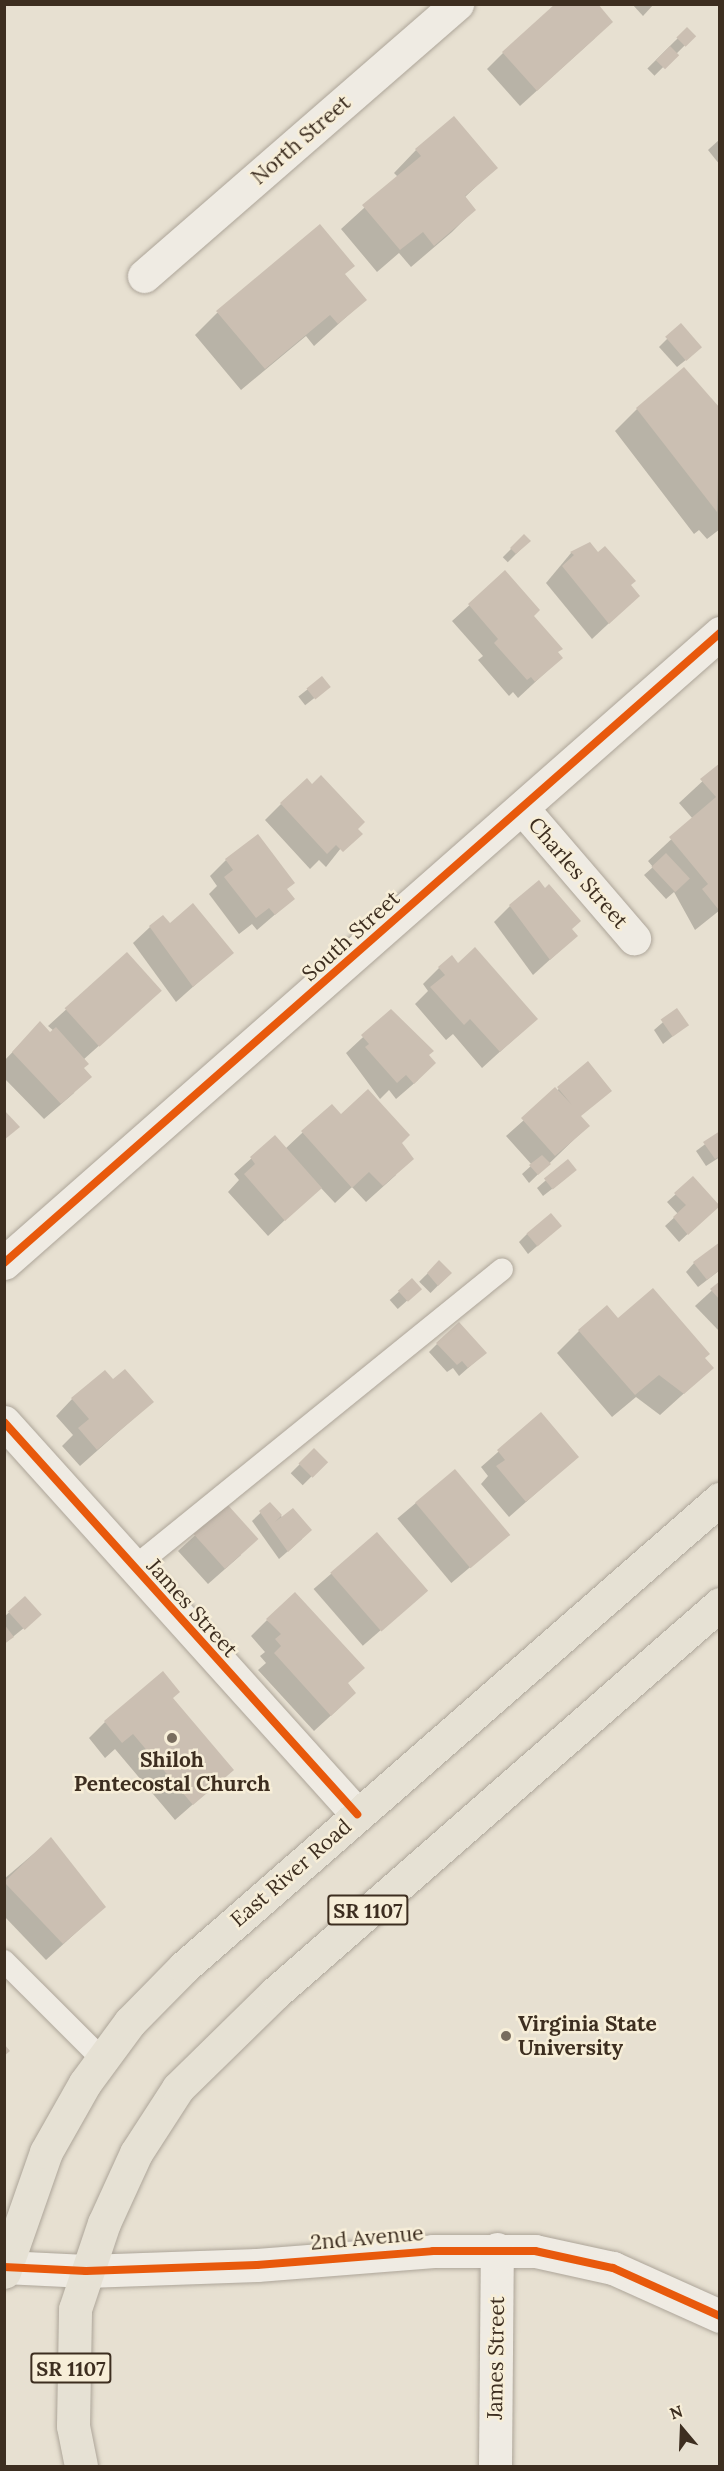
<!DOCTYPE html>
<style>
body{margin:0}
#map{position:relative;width:724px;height:2471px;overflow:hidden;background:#e7e0d1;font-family:Lora,serif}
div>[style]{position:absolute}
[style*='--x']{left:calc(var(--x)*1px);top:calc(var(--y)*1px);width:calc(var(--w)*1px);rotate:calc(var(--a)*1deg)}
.shadow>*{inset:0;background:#0003;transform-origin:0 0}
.building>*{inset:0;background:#cbbfb2;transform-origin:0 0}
.roads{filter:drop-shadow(0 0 2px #ada599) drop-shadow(0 0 2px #ada599)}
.service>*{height:22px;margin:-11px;padding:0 11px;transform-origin:11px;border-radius:11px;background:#efebe3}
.minor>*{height:33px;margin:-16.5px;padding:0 16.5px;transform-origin:16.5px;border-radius:16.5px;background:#efebe3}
.primary>*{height:33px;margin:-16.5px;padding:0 16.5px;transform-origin:16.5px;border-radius:16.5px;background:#e6e1d4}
.cycleway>*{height:8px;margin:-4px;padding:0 4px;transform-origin:4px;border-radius:4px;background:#e8590c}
.dots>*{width:16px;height:16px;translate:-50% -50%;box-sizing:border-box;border:3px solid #f7eed8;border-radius:50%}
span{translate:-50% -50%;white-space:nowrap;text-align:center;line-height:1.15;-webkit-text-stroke:5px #f7eed8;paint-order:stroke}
.shield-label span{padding:2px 4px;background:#f7eed8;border:2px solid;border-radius:4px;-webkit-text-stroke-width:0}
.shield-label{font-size:20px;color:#3d2e20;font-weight:700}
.street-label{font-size:21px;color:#3d2e20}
.poi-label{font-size:21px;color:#3d2e20;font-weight:700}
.left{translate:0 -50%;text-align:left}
.frame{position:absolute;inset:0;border:6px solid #3d2e20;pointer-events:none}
.north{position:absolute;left:652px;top:2399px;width:60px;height:60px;-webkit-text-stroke:4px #f7eed8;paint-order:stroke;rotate:341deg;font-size:16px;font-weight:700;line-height:24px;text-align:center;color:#3d2e20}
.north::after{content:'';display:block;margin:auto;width:21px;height:27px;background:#3d2e20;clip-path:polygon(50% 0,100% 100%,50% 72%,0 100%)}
</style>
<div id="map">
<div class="shadow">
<div style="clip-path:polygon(632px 4px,654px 4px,643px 16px)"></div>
<div style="left:687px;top:29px;width:10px;height:56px;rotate:45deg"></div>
<div style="clip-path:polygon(595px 38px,520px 106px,487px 69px,503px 53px)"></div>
<div style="clip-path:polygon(720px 139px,720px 165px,708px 150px)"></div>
<div style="clip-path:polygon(416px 150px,495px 168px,464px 198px,474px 210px,452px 232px,411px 267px,399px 253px,377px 272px,341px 229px,398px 177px,394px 173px)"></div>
<div style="clip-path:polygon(365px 300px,314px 346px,306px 336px,241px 390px,195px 335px,217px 313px)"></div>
<div style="clip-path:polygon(681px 325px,692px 355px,677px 367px,659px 347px)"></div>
<div style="clip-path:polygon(637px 409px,720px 415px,720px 529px,707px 539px,699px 530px,694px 534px,615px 431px)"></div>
<div style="left:524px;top:536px;width:7px;height:30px;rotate:45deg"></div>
<div style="clip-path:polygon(589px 544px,638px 596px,592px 639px,546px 583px,571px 553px)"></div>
<div style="clip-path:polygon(505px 573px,561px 658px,518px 698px,513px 692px,509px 696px,478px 660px,483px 656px,452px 621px)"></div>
<div style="left:322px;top:678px;width:11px;height:30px;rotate:52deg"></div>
<div style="clip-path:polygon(720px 765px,720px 910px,695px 930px,674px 892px,666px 899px,644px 875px,653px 867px,648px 861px,693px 819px,679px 803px)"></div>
<div style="clip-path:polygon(281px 804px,356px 829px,326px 867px,319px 860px,310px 869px,265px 820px)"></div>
<div style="clip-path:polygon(226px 860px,286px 890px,293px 899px,257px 930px,252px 924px,239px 934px,209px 894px,217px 886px,210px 876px)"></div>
<div style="clip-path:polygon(510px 906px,576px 936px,533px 975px,494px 922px)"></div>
<div style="clip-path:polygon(169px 925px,232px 952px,176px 1002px,133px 943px,150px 927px)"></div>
<div style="clip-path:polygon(127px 954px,160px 991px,83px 1060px,74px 1093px,44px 1119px,4px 1078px,4px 1061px,24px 1040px,54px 1031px,48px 1026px)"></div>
<div style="clip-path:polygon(458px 965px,536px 1019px,482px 1068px,453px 1034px,446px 1040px,415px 1004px,428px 991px,423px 984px,439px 968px)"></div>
<div style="clip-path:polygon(677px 1010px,687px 1025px,663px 1044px,654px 1030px)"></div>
<div style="clip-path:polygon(391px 1011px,427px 1055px,418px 1080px,396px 1099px,389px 1090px,380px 1099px,346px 1053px)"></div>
<div style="clip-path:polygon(588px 1063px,580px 1117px,588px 1126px,529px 1183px,522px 1174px,532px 1165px,506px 1136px)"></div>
<div style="clip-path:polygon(331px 1106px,341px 1116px,400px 1143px,396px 1175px,366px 1202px,352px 1187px,335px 1203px,320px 1187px,268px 1236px,228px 1192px,239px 1180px,234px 1174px,275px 1137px,285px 1149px)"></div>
<div style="clip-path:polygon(720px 1133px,720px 1157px,706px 1166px,696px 1151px)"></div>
<div style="clip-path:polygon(568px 1161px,566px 1178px,543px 1196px,537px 1188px)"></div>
<div style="clip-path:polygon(676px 1194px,709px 1214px,679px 1242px,665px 1226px,678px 1214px,667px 1202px)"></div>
<div style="clip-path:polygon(527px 1234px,551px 1234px,528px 1254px,519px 1242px)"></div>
<div style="left:439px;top:1262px;width:16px;height:28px;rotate:45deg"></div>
<div style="clip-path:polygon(694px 1263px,720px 1270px,698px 1287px,686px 1272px)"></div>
<div style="left:412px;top:1280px;width:12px;height:30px;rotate:48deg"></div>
<div style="clip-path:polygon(720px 1283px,720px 1332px,695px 1306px)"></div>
<div style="clip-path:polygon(618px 1320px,704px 1358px,712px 1368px,660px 1415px,636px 1397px,612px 1417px,557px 1353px,579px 1331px)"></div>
<div style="clip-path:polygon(437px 1344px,476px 1361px,459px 1376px,453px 1368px,447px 1372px,429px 1352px)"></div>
<div style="clip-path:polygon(113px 1381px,152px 1402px,80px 1466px,62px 1446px,73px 1435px,56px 1416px,72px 1399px)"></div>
<div style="clip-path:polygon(541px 1414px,577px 1457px,509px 1517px,481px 1484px,488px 1476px,481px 1467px)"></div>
<div style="left:314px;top:1450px;width:17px;height:33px;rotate:45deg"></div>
<div style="left:454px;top:1471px;width:84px;height:74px;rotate:50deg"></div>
<div style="clip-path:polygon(270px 1504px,302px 1539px,279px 1559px,252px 1521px)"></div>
<div style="clip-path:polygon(227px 1506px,241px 1555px,208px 1584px,178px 1551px)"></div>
<div style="left:377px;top:1534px;width:75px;height:84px;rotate:49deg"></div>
<div style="clip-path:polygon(24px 1599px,40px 1615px,4px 1644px,4px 1617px)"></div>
<div style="clip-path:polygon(267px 1620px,346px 1684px,338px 1709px,314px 1731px,258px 1670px,266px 1663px,260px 1656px,265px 1652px,251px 1636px)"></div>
<div style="clip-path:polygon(105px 1722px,232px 1770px,175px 1820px,115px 1749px,105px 1758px,89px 1738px)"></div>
<div style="clip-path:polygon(51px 1839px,104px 1907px,46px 1960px,4px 1916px,4px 1879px)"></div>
</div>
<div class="building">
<div style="clip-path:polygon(555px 4px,598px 4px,613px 22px,537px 91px,502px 52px)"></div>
<div style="left:687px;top:27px;width:13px;height:15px;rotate:45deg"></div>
<div style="left:670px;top:46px;width:13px;height:20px;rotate:45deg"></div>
<div style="clip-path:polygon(454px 116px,498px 168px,465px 196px,476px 210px,434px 246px,423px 232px,400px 250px,362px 205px,421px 156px,415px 149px)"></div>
<div style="clip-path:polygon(320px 224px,355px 266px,345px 274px,367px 300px,338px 324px,330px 315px,265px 369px,216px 311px)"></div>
<div style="left:681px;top:323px;width:32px;height:21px;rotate:49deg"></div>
<div style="clip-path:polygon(684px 367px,720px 408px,717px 512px,636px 408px)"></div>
<div style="clip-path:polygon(524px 534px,531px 541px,516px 554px,510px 548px)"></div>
<div style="clip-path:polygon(590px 542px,598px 552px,605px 546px,636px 581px,631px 585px,640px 596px,609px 624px,562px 566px,574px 555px,570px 552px)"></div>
<div style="clip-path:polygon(505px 570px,540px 610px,534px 616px,563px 649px,558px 652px,563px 658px,535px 682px,531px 677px,527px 680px,494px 643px,498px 639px,468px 604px)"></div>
<div style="left:322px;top:676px;width:14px;height:20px;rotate:51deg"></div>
<div style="clip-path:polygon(720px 763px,720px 908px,718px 909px,702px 889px,708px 884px,669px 837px,716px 797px,700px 779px)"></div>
<div style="clip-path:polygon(321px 775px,365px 822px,358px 829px,363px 834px,343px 852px,336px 845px,327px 854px,280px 803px,307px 778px,312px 784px)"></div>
<div style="clip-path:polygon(258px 834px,295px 883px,287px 889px,295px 899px,275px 915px,269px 908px,256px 918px,224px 877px,233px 870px,225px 859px)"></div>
<div style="left:666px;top:853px;width:35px;height:20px;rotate:47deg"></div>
<div style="clip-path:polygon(539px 880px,545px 888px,549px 884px,581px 921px,572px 929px,578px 936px,550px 960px,509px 905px)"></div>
<div style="clip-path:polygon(193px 903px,234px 953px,193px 987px,149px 926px,163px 915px,170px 923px)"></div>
<div style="clip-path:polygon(475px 947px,538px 1019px,500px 1052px,470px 1019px,464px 1025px,430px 987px,445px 975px,438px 967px,452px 955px,458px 963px)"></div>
<div style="left:127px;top:952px;width:52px;height:84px;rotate:48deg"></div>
<div style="left:677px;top:1008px;width:21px;height:20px;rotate:55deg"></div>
<div style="clip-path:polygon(391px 1009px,434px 1051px,429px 1055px,436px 1063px,414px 1084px,406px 1075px,397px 1083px,365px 1047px,369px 1044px,361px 1035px)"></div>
<div style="clip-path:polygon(40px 1021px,50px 1032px,56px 1027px,89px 1064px,84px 1068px,92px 1077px,61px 1104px,12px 1052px)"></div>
<div style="clip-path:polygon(588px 1061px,612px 1091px,581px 1116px,590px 1126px,555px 1156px,521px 1118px,555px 1087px,572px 1105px,557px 1087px)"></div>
<div style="clip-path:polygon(368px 1089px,410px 1135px,402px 1143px,414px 1159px,383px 1186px,369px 1172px,352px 1188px,301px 1131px,332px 1104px,341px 1114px)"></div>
<div style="clip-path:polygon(4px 1110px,20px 1127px,4px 1140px)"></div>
<div style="clip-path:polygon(720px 1131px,720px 1156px,715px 1159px,703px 1142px)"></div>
<div style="clip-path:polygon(275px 1135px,322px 1188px,285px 1221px,244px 1174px,255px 1164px,250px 1157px)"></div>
<div style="clip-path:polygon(542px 1155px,551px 1164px,538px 1175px,529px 1165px)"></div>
<div style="left:568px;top:1159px;width:14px;height:31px;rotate:51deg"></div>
<div style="clip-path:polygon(693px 1176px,720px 1206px,688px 1235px,673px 1217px,686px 1205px,674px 1193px)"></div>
<div style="left:551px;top:1213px;width:17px;height:32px;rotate:50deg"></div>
<div style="clip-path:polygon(720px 1242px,720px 1270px,707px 1280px,693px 1262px)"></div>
<div style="clip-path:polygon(439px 1260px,452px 1273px,438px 1286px,427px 1273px)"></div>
<div style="left:412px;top:1278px;width:15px;height:19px;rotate:48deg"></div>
<div style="clip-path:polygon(720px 1281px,720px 1300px,710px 1289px)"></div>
<div style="clip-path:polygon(653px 1288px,710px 1354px,705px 1358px,714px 1368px,684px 1394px,659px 1375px,635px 1395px,578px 1330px,607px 1305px,618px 1318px)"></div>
<div style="clip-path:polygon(459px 1322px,487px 1353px,468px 1368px,462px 1361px,457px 1365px,436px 1343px)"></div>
<div style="clip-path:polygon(125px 1369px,154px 1402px,97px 1450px,78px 1428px,89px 1419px,71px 1398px,105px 1370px,113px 1379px)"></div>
<div style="clip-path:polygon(541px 1412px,579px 1457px,526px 1502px,496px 1466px,505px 1460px,497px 1450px)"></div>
<div style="left:314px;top:1448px;width:20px;height:22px;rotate:45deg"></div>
<div style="left:455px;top:1469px;width:86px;height:52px;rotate:50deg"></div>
<div style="clip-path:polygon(270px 1502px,282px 1515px,275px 1522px,293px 1508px,312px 1530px,288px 1552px,259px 1511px)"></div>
<div style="left:227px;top:1504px;width:47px;height:45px;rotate:48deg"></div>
<div style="left:377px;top:1532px;width:78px;height:62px;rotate:49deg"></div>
<div style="clip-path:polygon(295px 1592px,365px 1668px,348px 1683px,356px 1693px,331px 1716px,274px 1653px,281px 1646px,275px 1639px,281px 1634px,266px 1619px)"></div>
<div style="left:25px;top:1596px;width:25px;height:23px;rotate:48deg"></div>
<div style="clip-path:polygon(4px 1624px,14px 1637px,4px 1644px)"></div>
<div style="clip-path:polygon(163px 1671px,180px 1692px,173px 1698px,234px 1770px,193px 1805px,133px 1734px,122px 1743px,104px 1721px)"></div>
<div style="clip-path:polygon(51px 1837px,106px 1907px,63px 1944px,4px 1882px)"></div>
<div style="clip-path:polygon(4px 2044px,10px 2051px,4px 2056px)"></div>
</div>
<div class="roads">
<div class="service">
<div style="--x:132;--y:1569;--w:476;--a:-39"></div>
<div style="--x:4;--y:1961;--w:139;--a:45"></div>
</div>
<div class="minor">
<div style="--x:144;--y:276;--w:415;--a:-41"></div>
<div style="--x:522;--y:808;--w:172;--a:49.3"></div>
<div style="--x:4;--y:1263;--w:954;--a:-41.34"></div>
<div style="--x:4;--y:1422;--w:528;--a:48"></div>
<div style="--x:4;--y:2267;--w:82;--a:2.8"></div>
<div style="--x:86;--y:2271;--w:171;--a:-2"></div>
<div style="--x:257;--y:2265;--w:177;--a:-4.5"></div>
<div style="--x:433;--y:2251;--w:102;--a:0"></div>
<div style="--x:535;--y:2251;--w:80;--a:12.3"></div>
<div style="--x:613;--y:2268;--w:117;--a:24.2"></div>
<div style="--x:495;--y:2466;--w:217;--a:-89.5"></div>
</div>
<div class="primary">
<div style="--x:4;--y:2272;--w:127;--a:-70.7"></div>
<div style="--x:46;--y:2152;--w:79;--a:-60.5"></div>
<div style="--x:85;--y:2083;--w:76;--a:-53.6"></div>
<div style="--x:130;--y:2022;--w:77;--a:-45.5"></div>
<div style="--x:184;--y:1967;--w:712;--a:-41.13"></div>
<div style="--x:81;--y:2466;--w:41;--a:-101.3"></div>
<div style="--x:73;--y:2426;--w:117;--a:-89"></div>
<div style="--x:75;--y:2309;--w:91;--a:-71.4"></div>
<div style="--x:104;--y:2223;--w:77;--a:-65.4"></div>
<div style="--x:136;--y:2153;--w:77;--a:-57.1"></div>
<div style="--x:178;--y:2088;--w:136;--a:-44.4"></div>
<div style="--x:275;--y:1993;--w:591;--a:-41.16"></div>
</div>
</div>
<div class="cycleway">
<div style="--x:4;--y:1263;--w:954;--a:-41.34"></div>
<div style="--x:4;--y:1422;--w:528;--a:48"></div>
<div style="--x:4;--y:2267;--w:82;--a:2.8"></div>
<div style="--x:86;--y:2271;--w:171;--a:-2"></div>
<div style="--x:257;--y:2265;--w:177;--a:-4.5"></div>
<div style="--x:433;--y:2251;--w:102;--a:0"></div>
<div style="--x:535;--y:2251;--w:80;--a:12.3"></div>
<div style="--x:613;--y:2268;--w:117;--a:24.2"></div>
</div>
<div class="dots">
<div style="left:172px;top:1738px;background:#786c5e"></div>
<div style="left:506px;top:2036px;background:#786c5e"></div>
</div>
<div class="shield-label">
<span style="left:368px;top:1910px">SR 1107</span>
<span style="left:71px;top:2368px">SR 1107</span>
</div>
<div class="street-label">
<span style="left:301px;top:140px;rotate:-41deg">North Street</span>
<span style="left:578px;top:873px;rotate:49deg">Charles Street</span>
<span style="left:351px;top:936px;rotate:-42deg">South Street</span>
<span style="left:192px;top:1608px;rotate:48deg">James Street</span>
<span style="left:291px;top:1873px;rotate:-41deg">East River Road</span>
<span style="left:367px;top:2238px;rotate:-5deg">2nd Avenue</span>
<span style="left:496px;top:2358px;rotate:-89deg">James Street</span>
</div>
<div class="poi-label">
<span style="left:172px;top:1772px">Shiloh<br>Pentecostal Church</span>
<span class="left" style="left:518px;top:2036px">Virginia State<br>University</span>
</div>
<div class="frame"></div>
<div class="north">N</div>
</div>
